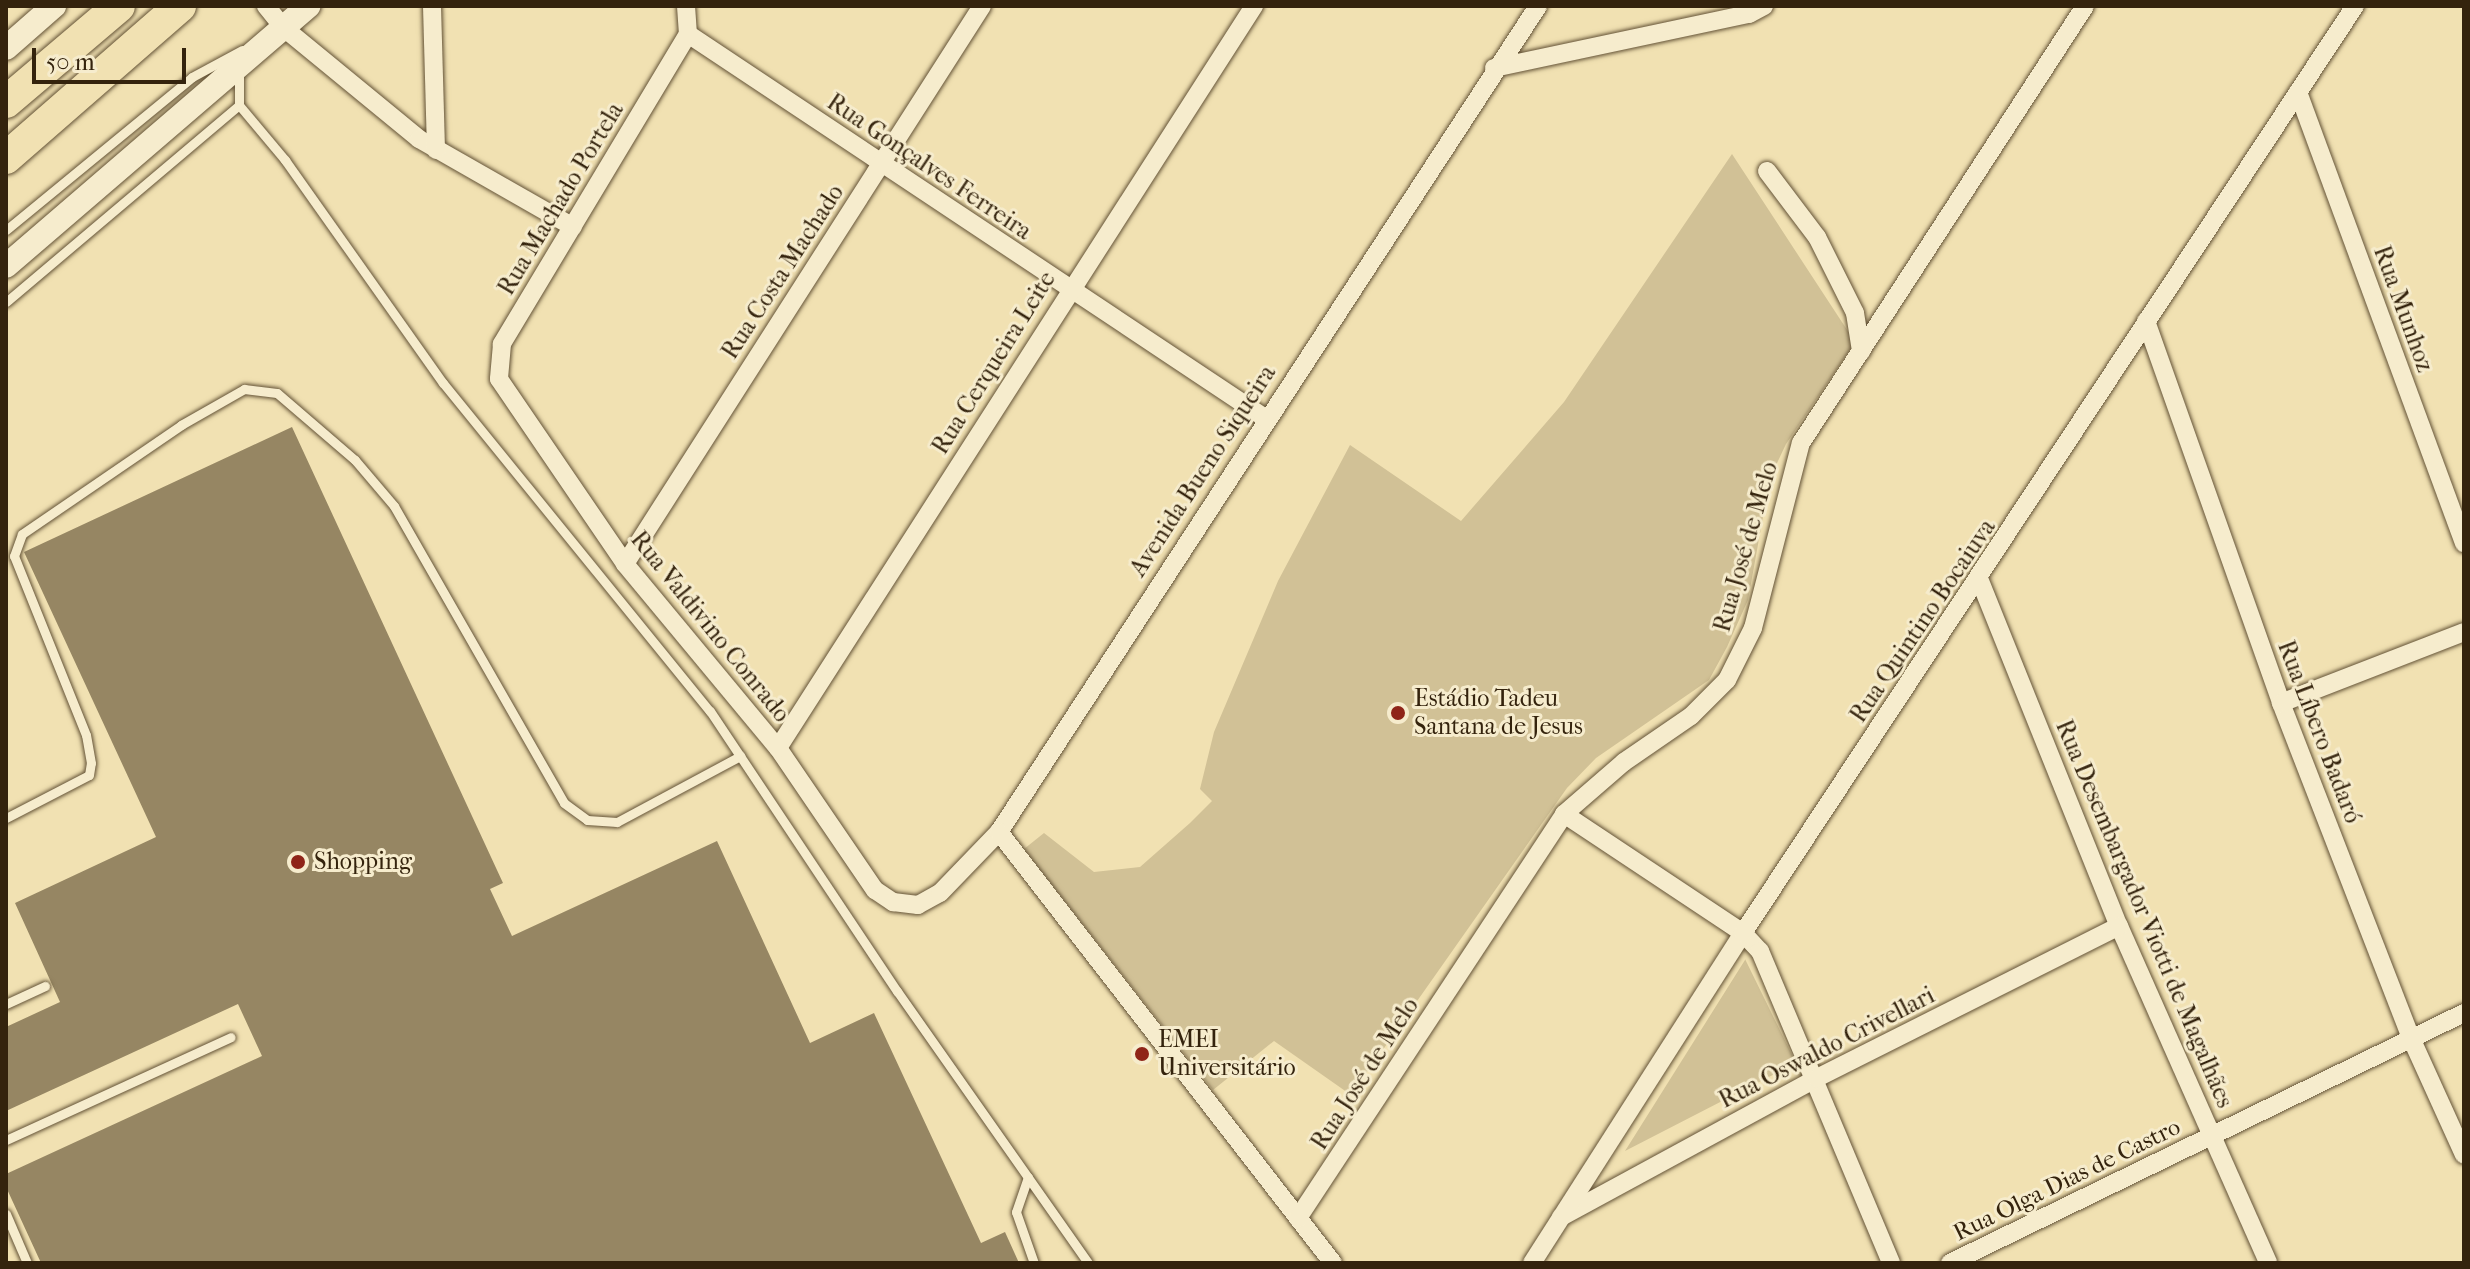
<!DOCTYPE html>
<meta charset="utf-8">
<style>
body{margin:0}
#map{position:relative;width:2470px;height:1269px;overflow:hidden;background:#f1e1b2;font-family:"IM FELL French Canon",serif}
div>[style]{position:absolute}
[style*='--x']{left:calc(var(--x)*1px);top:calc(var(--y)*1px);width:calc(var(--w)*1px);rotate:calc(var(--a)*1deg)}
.green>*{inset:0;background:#d1c196}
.building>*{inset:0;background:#968663}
.roads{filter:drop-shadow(0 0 2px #635236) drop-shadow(0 0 2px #635236)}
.lane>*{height:9px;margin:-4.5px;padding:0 4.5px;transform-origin:4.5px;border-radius:4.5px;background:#f6eccd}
.street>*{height:18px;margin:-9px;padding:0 9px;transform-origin:9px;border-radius:9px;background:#f6eccd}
.secondary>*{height:24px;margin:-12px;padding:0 12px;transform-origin:12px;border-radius:12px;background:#f6eccd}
.highway>*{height:32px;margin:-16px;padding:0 16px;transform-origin:16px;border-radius:16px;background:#f1e1b2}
.dots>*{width:22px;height:22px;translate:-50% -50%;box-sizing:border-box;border:4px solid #f6eccd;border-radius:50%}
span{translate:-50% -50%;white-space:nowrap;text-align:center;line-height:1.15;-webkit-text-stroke:6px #f6eccd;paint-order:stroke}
.street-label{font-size:24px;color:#34230d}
.poi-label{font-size:24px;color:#34230d}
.left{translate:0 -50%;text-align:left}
.frame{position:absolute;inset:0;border:8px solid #34230d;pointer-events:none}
.scale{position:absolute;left:32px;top:48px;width:154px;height:36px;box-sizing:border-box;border:4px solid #34230d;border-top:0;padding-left:10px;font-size:24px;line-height:28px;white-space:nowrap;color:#34230d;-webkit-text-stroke:6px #f6eccd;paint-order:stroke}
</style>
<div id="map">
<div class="green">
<div style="clip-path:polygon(1732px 154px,1855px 342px,1786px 444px,1770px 478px,1748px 600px,1727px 647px,1709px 680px,1596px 758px,1567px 788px,1351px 1095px,1274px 1041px,1213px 1090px,1024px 849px,1044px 833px,1094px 872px,1140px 867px,1190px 823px,1212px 801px,1200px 789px,1214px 732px,1278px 581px,1350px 445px,1461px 521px,1564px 402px)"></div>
<div style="clip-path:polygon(1745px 959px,1796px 1063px,1625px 1151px,1745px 960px)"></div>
</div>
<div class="building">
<div style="clip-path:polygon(292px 427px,503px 883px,490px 889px,512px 936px,717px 841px,810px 1043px,874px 1013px,981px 1243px,1005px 1232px,1019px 1263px,41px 1263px,6px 1187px,6px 1174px,262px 1056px,238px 1004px,6px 1111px,6px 1027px,60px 1002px,15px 903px,156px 837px,24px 552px)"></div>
</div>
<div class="roads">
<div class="lane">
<div style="--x:239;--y:105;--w:72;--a:50.1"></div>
<div style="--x:285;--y:160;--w:273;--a:54.7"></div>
<div style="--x:443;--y:383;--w:423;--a:50.9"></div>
<div style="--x:710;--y:711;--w:337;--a:56.3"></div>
<div style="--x:897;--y:991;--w:332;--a:54.9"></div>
<div style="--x:6;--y:230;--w:241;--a:-39.4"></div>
<div style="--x:192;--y:77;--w:57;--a:-28.4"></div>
<div style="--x:6;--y:302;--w:305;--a:-40.2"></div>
<div style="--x:239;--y:105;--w:36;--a:-90"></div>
<div style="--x:6;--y:818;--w:93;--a:-27.4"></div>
<div style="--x:89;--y:775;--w:12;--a:-81"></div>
<div style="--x:91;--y:763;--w:28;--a:-100"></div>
<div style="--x:86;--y:735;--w:193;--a:-111.9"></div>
<div style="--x:14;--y:556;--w:23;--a:-70"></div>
<div style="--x:22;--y:534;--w:193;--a:-34.4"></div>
<div style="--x:181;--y:425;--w:73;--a:-29.7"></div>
<div style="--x:244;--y:389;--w:33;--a:7"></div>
<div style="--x:277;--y:393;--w:103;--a:40.7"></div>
<div style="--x:355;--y:460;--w:60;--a:49.7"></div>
<div style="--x:394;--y:506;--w:342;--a:60.2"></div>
<div style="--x:564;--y:803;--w:29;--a:36"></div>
<div style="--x:587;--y:820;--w:30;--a:4"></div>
<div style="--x:617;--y:822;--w:140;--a:-28.2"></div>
<div style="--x:6;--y:1004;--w:43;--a:-24.8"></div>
<div style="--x:6;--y:1140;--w:247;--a:-24.6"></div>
<div style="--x:1028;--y:1177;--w:37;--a:109"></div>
<div style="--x:1016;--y:1212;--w:54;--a:70.6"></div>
<div style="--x:6;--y:1214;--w:53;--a:66.8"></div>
</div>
<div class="street">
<div style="--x:266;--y:6;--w:28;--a:51"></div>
<div style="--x:284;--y:28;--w:175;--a:39.4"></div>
<div style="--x:419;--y:139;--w:177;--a:29.7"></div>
<div style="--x:432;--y:6;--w:144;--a:88.4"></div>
<div style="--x:686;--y:6;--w:28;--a:86"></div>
<div style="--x:688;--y:34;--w:362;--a:121"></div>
<div style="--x:502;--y:344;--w:35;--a:95"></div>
<div style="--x:499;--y:379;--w:224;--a:55.7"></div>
<div style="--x:625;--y:564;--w:239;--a:50.3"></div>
<div style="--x:778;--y:748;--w:172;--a:55.7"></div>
<div style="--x:875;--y:890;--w:22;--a:34"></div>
<div style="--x:893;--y:902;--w:25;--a:7"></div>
<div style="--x:918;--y:905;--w:25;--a:-29"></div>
<div style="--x:940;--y:893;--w:85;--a:-46"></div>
<div style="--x:999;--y:832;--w:986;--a:-56.87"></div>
<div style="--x:688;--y:34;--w:693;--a:33.64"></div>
<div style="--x:1494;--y:68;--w:261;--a:-12"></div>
<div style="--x:1749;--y:14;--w:17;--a:-28"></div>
<div style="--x:2298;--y:92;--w:481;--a:69.8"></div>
<div style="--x:1767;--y:171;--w:83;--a:52.9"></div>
<div style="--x:1817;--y:237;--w:85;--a:63.4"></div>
<div style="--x:1855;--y:313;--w:39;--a:81"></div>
<div style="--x:2146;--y:321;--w:405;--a:70.5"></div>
<div style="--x:2281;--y:703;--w:359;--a:68.8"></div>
<div style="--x:2411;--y:1038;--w:128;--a:65.6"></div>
<div style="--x:625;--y:564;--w:662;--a:-57.39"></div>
<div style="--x:1980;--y:581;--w:372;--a:68.1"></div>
<div style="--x:2119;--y:926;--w:368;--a:66.1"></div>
<div style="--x:2281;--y:703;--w:196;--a:-21.2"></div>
<div style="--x:778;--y:748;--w:882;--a:-57.32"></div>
<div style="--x:1564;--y:814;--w:215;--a:33.6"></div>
<div style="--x:1743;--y:933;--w:25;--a:47"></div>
<div style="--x:1760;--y:951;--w:338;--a:67.2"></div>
<div style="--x:999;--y:832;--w:545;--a:52.23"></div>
<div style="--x:1561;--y:1217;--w:291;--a:-28.5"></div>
<div style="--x:1817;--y:1078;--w:338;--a:-26.7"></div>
<div style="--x:1298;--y:1218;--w:484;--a:-56.6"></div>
<div style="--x:1564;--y:814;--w:79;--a:-40.9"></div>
<div style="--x:1624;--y:762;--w:81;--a:-34.5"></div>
<div style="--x:1691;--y:716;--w:51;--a:-45"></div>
<div style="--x:1727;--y:680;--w:58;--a:-63.4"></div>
<div style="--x:1753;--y:628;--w:191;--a:-75.5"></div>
<div style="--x:1801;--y:443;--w:521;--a:-56.98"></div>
<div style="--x:1532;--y:1263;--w:392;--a:-57.4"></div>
<div style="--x:1743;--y:933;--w:1111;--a:-56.57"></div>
<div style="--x:1950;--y:1263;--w:572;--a:-25.94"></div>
</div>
<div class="secondary">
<div style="--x:6;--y:48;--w:64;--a:-41.2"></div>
<div style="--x:6;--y:266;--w:399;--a:-40.7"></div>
</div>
<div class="highway">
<div style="--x:6;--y:102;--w:148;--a:-40.3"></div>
<div style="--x:6;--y:158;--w:231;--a:-41.1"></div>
</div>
</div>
<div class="dots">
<div style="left:1398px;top:713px;background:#8f2418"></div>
<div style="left:298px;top:862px;background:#8f2418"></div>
<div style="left:1142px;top:1054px;background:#8f2418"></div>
</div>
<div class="street-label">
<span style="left:929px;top:167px;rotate:34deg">Rua Gonçalves Ferreira</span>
<span style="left:561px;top:199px;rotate:-59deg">Rua Machado Portela</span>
<span style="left:783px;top:272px;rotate:-57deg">Rua Costa Machado</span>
<span style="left:2403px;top:309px;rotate:70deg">Rua Munhoz</span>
<span style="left:994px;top:363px;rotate:-58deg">Rua Cerqueira Leite</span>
<span style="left:1203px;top:471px;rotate:-57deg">Avenida Bueno Siqueira</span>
<span style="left:1746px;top:547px;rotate:-74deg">Rua José de Melo</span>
<span style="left:1923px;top:621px;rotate:-56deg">Rua Quintino Bocaiuva</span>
<span style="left:710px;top:627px;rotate:51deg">Rua Valdivino Conrado</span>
<span style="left:2319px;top:732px;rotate:69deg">Rua Líbero Badaró</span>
<span style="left:2144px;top:914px;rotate:67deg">Rua Desembargador Viotti de Magalhães</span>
<span style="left:1827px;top:1048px;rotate:-27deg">Rua Oswaldo Crivellari</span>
<span style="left:1365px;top:1074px;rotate:-57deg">Rua José de Melo</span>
<span style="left:2067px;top:1180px;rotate:-26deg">Rua Olga Dias de Castro</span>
</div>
<div class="poi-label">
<span class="left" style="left:1414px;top:713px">Estádio Tadeu<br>Santana de Jesus</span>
<span class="left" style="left:314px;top:862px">Shopping</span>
<span class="left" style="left:1158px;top:1054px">EMEI<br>Universitário</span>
</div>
<div class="frame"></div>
<div class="scale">50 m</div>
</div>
